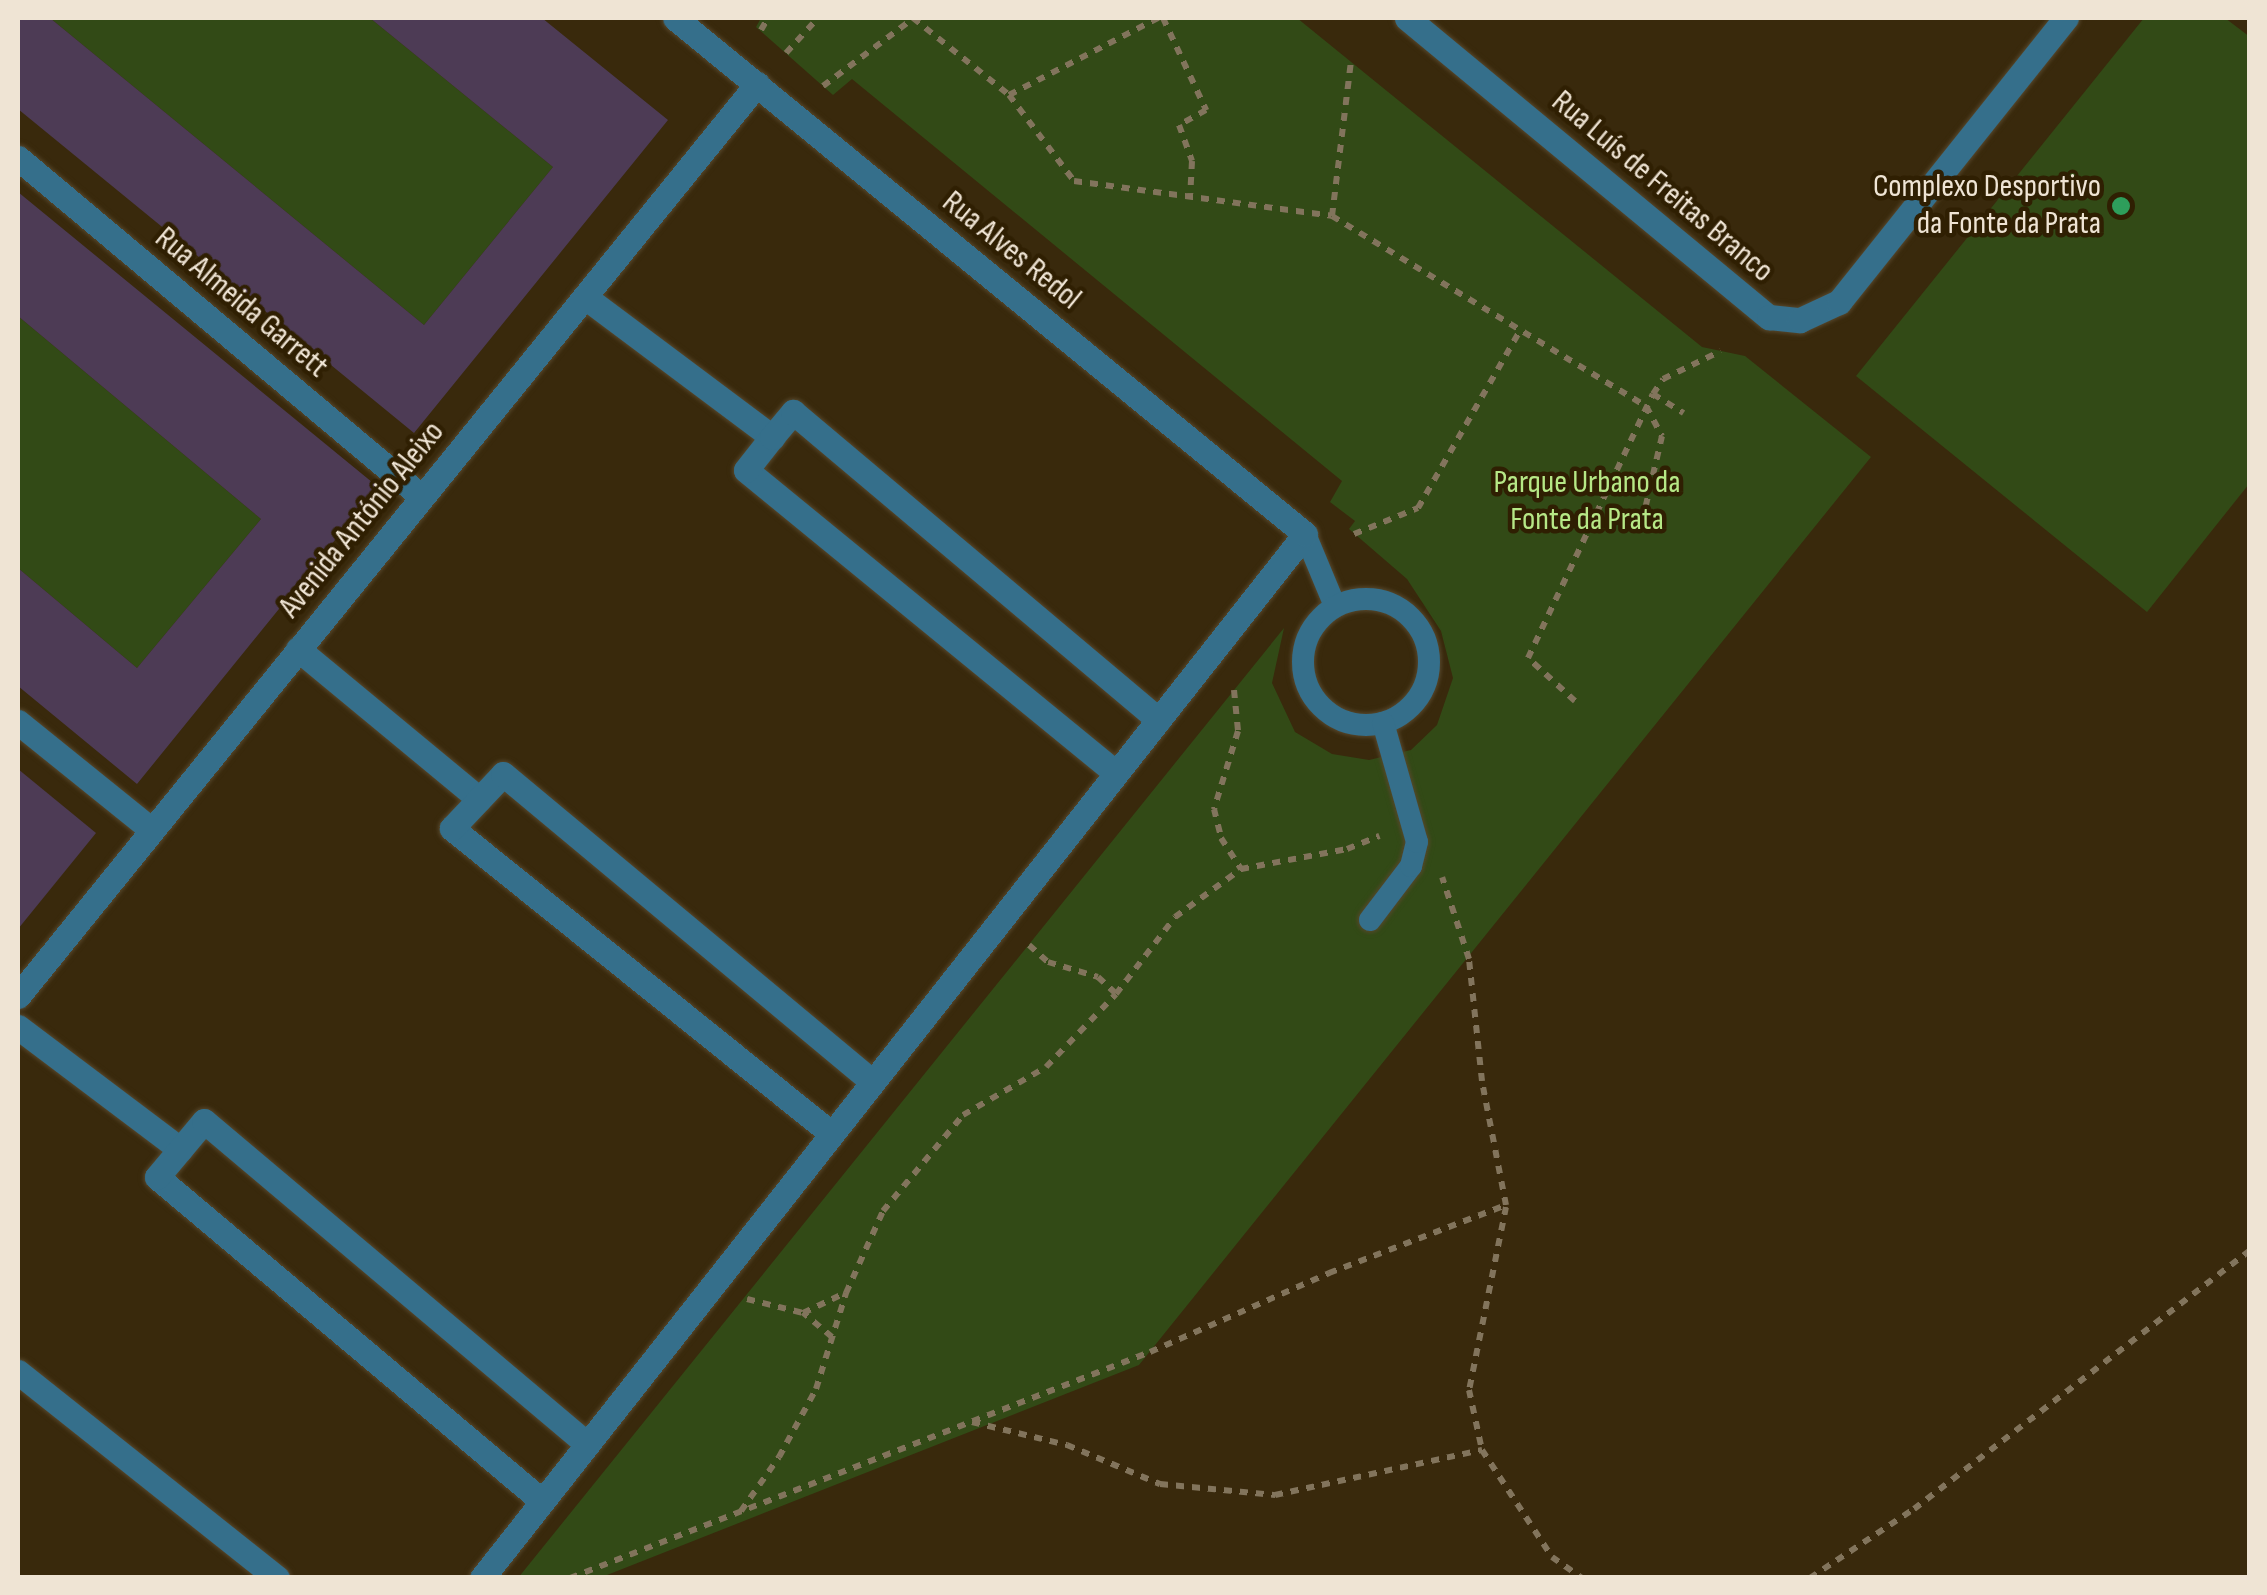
<!DOCTYPE html>
<meta charset="utf-8">
<style>
body{margin:0}
#map{position:relative;width:2267px;height:1595px;overflow:hidden;background:#39290c;font-family:"Sofia Sans Condensed",sans-serif}
div>[style]{position:absolute}
[style*='--x']{left:calc(var(--x)*1px);top:calc(var(--y)*1px);width:calc(var(--w)*1px);rotate:calc(var(--a)*1deg)}
.green>*{inset:0;background:#324a16}
.building>*{inset:0;background:#4d3b55}
.path>*{height:6px;margin-top:-3px;transform-origin:0;background:repeating-linear-gradient(90deg,#82745c 0 8px,transparent 0 16px)}
.roads{filter:drop-shadow(0 0 2px #56472c) drop-shadow(0 0 2px #56472c)}
.service>*{height:22px;margin:-11px;padding:0 11px;transform-origin:11px;border-radius:11px;background:#356f8b}
.service>.ring{margin:-11px;padding:0;box-sizing:content-box;background:none;border:22px solid #356f8b;border-radius:50%}
.minor>*{height:25px;margin:-12.5px;padding:0 12.5px;transform-origin:12.5px;border-radius:12.5px;background:#356f8b}
.dots>*{width:28px;height:28px;translate:-50% -50%;box-sizing:border-box;border:5px solid #2f1f02;border-radius:50%}
span{translate:-50% -50%;white-space:nowrap;text-align:center;line-height:1.15;-webkit-text-stroke:9px #2f1f02;paint-order:stroke}
.street-label{font-size:32px;color:#efe4d4}
.poi-label{font-size:32px;color:#efe4d4}
.right{translate:-100% -50%;text-align:right}
.park-label{font-size:32px;color:#b6e886}
.frame{position:absolute;inset:0;border:20px solid #efe4d4;pointer-events:none}
</style>
<div id="map">
<div class="green">
<div style="clip-path:polygon(50px 18px,370px 18px,553px 167px,424px 325px)"></div>
<div style="clip-path:polygon(761px 18px,1297px 18px,1702px 347px,1745px 356px,1871px 457px,1139px 1365px,602px 1577px,518px 1578px,1284px 628px,1272px 683px,1295px 732px,1332px 754px,1369px 760px,1411px 750px,1437px 725px,1453px 678px,1441px 631px,1407px 579px,1349px 529px,1355px 521px,1330px 502px,1342px 481px,852px 79px,833px 95px,756px 27px)"></div>
<div style="clip-path:polygon(2144px 18px,2225px 18px,2250px 37px,2249px 484px,2147px 612px,1856px 376px)"></div>
<div style="clip-path:polygon(18px 316px,261px 519px,137px 668px,18px 568px)"></div>
</div>
<div class="building">
<div style="clip-path:polygon(18px 18px,50px 18px,424px 325px,553px 167px,370px 18px,542px 18px,668px 120px,414px 433px,18px 109px)"></div>
<div style="clip-path:polygon(18px 192px,378px 487px,137px 784px,18px 686px,18px 568px,137px 668px,261px 519px,18px 316px)"></div>
<div style="clip-path:polygon(18px 769px,96px 833px,18px 929px)"></div>
</div>
<div class="path">
<div style="--x:913;--y:18;--w:123;--a:38.7"></div>
<div style="--x:1009;--y:95;--w:108;--a:52.9"></div>
<div style="--x:1074;--y:181;--w:260;--a:7.7"></div>
<div style="--x:1332;--y:216;--w:367;--a:31.2"></div>
<div style="--x:1646;--y:406;--w:34;--a:62"></div>
<div style="--x:1662;--y:436;--w:88;--a:103.1"></div>
<div style="--x:1163;--y:18;--w:102;--a:64.9"></div>
<div style="--x:1206;--y:110;--w:31;--a:151"></div>
<div style="--x:1179;--y:125;--w:38;--a:70"></div>
<div style="--x:1192;--y:161;--w:33;--a:93"></div>
<div style="--x:761;--y:30;--w:14;--a:-60"></div>
<div style="--x:786;--y:53;--w:47;--a:-47.6"></div>
<div style="--x:823;--y:86;--w:114;--a:-36.8"></div>
<div style="--x:1009;--y:95;--w:168;--a:-27.3"></div>
<div style="--x:1332;--y:216;--w:156;--a:-83"></div>
<div style="--x:1653;--y:394;--w:36;--a:32"></div>
<div style="--x:1354;--y:534;--w:69;--a:-22.1"></div>
<div style="--x:1418;--y:508;--w:207;--a:-60.1"></div>
<div style="--x:1234;--y:690;--w:41;--a:84.4"></div>
<div style="--x:1238;--y:731;--w:82;--a:107.1"></div>
<div style="--x:1214;--y:809;--w:30;--a:76"></div>
<div style="--x:1221;--y:838;--w:37;--a:57"></div>
<div style="--x:1575;--y:701;--w:64;--a:-137.5"></div>
<div style="--x:1528;--y:658;--w:292;--a:-64.7"></div>
<div style="--x:1653;--y:394;--w:18;--a:-56"></div>
<div style="--x:1663;--y:379;--w:64;--a:-25.8"></div>
<div style="--x:1029;--y:945;--w:25;--a:42"></div>
<div style="--x:1048;--y:962;--w:52;--a:16.7"></div>
<div style="--x:1098;--y:977;--w:25;--a:43"></div>
<div style="--x:1506;--y:1207;--w:187;--a:101.4"></div>
<div style="--x:1469;--y:1390;--w:61;--a:77.8"></div>
<div style="--x:1482;--y:1450;--w:128;--a:56.8"></div>
<div style="--x:1552;--y:1557;--w:37;--a:35"></div>
<div style="--x:747;--y:1299;--w:58;--a:14"></div>
<div style="--x:832;--y:1337;--w:38;--a:-140"></div>
<div style="--x:803;--y:1313;--w:47;--a:-25.5"></div>
<div style="--x:972;--y:1422;--w:98;--a:13.6"></div>
<div style="--x:1067;--y:1445;--w:101;--a:22.8"></div>
<div style="--x:1160;--y:1484;--w:116;--a:5.5"></div>
<div style="--x:1275;--y:1495;--w:212;--a:-12.3"></div>
<div style="--x:741;--y:1511;--w:66;--a:-54.9"></div>
<div style="--x:779;--y:1457;--w:77;--a:-61.4"></div>
<div style="--x:816;--y:1389;--w:101;--a:-72.6"></div>
<div style="--x:846;--y:1293;--w:90;--a:-65.7"></div>
<div style="--x:883;--y:1211;--w:125;--a:-50.2"></div>
<div style="--x:963;--y:1115;--w:96;--a:-30"></div>
<div style="--x:1046;--y:1067;--w:101;--a:-46.2"></div>
<div style="--x:1116;--y:994;--w:97;--a:-52.5"></div>
<div style="--x:1175;--y:917;--w:82;--a:-36"></div>
<div style="--x:1241;--y:869;--w:108;--a:-10.7"></div>
<div style="--x:1347;--y:849;--w:35;--a:-22"></div>
<div style="--x:570;--y:1578;--w:622;--a:-21.29"></div>
<div style="--x:1150;--y:1352;--w:196;--a:-23.8"></div>
<div style="--x:1329;--y:1273;--w:190;--a:-21"></div>
<div style="--x:1506;--y:1205;--w:126;--a:-101"></div>
<div style="--x:1482;--y:1081;--w:123;--a:-96.1"></div>
<div style="--x:1469;--y:959;--w:86;--a:-108.2"></div>
<div style="--x:1810;--y:1578;--w:125;--a:-33.6"></div>
<div style="--x:1914;--y:1509;--w:424;--a:-37.6"></div>
</div>
<div class="roads">
<div class="service">
<div style="--x:1305;--y:534;--w:78;--a:67.4"></div>
<div class="ring" style="left:1303px;top:599px;width:104px;height:104px"></div>
<div style="--x:1370;--y:920;--w:68;--a:-52.8"></div>
<div style="--x:1411;--y:866;--w:25;--a:-76"></div>
<div style="--x:1417;--y:842;--w:124;--a:-105.9"></div>
</div>
<div class="minor">
<div style="--x:1407;--y:18;--w:470;--a:39.6"></div>
<div style="--x:1769;--y:317;--w:31;--a:6"></div>
<div style="--x:1800;--y:320;--w:43;--a:-24.8"></div>
<div style="--x:1839;--y:302;--w:364;--a:-51.4"></div>
<div style="--x:18;--y:158;--w:527;--a:40"></div>
<div style="--x:585;--y:297;--w:234;--a:36.8"></div>
<div style="--x:298;--y:649;--w:235;--a:39.6"></div>
<div style="--x:18;--y:722;--w:172;--a:38.9"></div>
<div style="--x:1116;--y:773;--w:478;--a:-140.7"></div>
<div style="--x:746;--y:470;--w:42;--a:-51.8"></div>
<div style="--x:772;--y:437;--w:33;--a:-50"></div>
<div style="--x:793;--y:412;--w:478;--a:40.1"></div>
<div style="--x:18;--y:996;--w:1174;--a:-50.98"></div>
<div style="--x:18;--y:1027;--w:203;--a:37"></div>
<div style="--x:832;--y:1134;--w:488;--a:-141.2"></div>
<div style="--x:452;--y:828;--w:74;--a:-46.6"></div>
<div style="--x:503;--y:774;--w:481;--a:39.8"></div>
<div style="--x:18;--y:1372;--w:331;--a:38.5"></div>
<div style="--x:542;--y:1501;--w:503;--a:-139.92"></div>
<div style="--x:157;--y:1177;--w:73;--a:-50"></div>
<div style="--x:204;--y:1121;--w:501;--a:40.14"></div>
<div style="--x:482;--y:1578;--w:1329;--a:-51.75"></div>
<div style="--x:1305;--y:534;--w:814;--a:-140.68"></div>
</div>
</div>
<div class="dots">
<div style="left:2121px;top:206px;background:#2e9e5b"></div>
</div>
<div class="street-label">
<span style="left:1662px;top:187px;rotate:40deg">Rua Luís de Freitas Branco</span>
<span style="left:1011px;top:251px;rotate:39deg">Rua Alves Redol</span>
<span style="left:241px;top:303px;rotate:40deg">Rua Almeida Garrett</span>
<span style="left:362px;top:520px;rotate:-51deg">Avenida António Aleixo</span>
</div>
<div class="poi-label">
<span class="right" style="left:2101px;top:206px">Complexo Desportivo<br>da Fonte da Prata</span>
</div>
<div class="park-label">
<span style="left:1587px;top:502px">Parque Urbano da<br>Fonte da Prata</span>
</div>
<div class="frame"></div>
</div>
